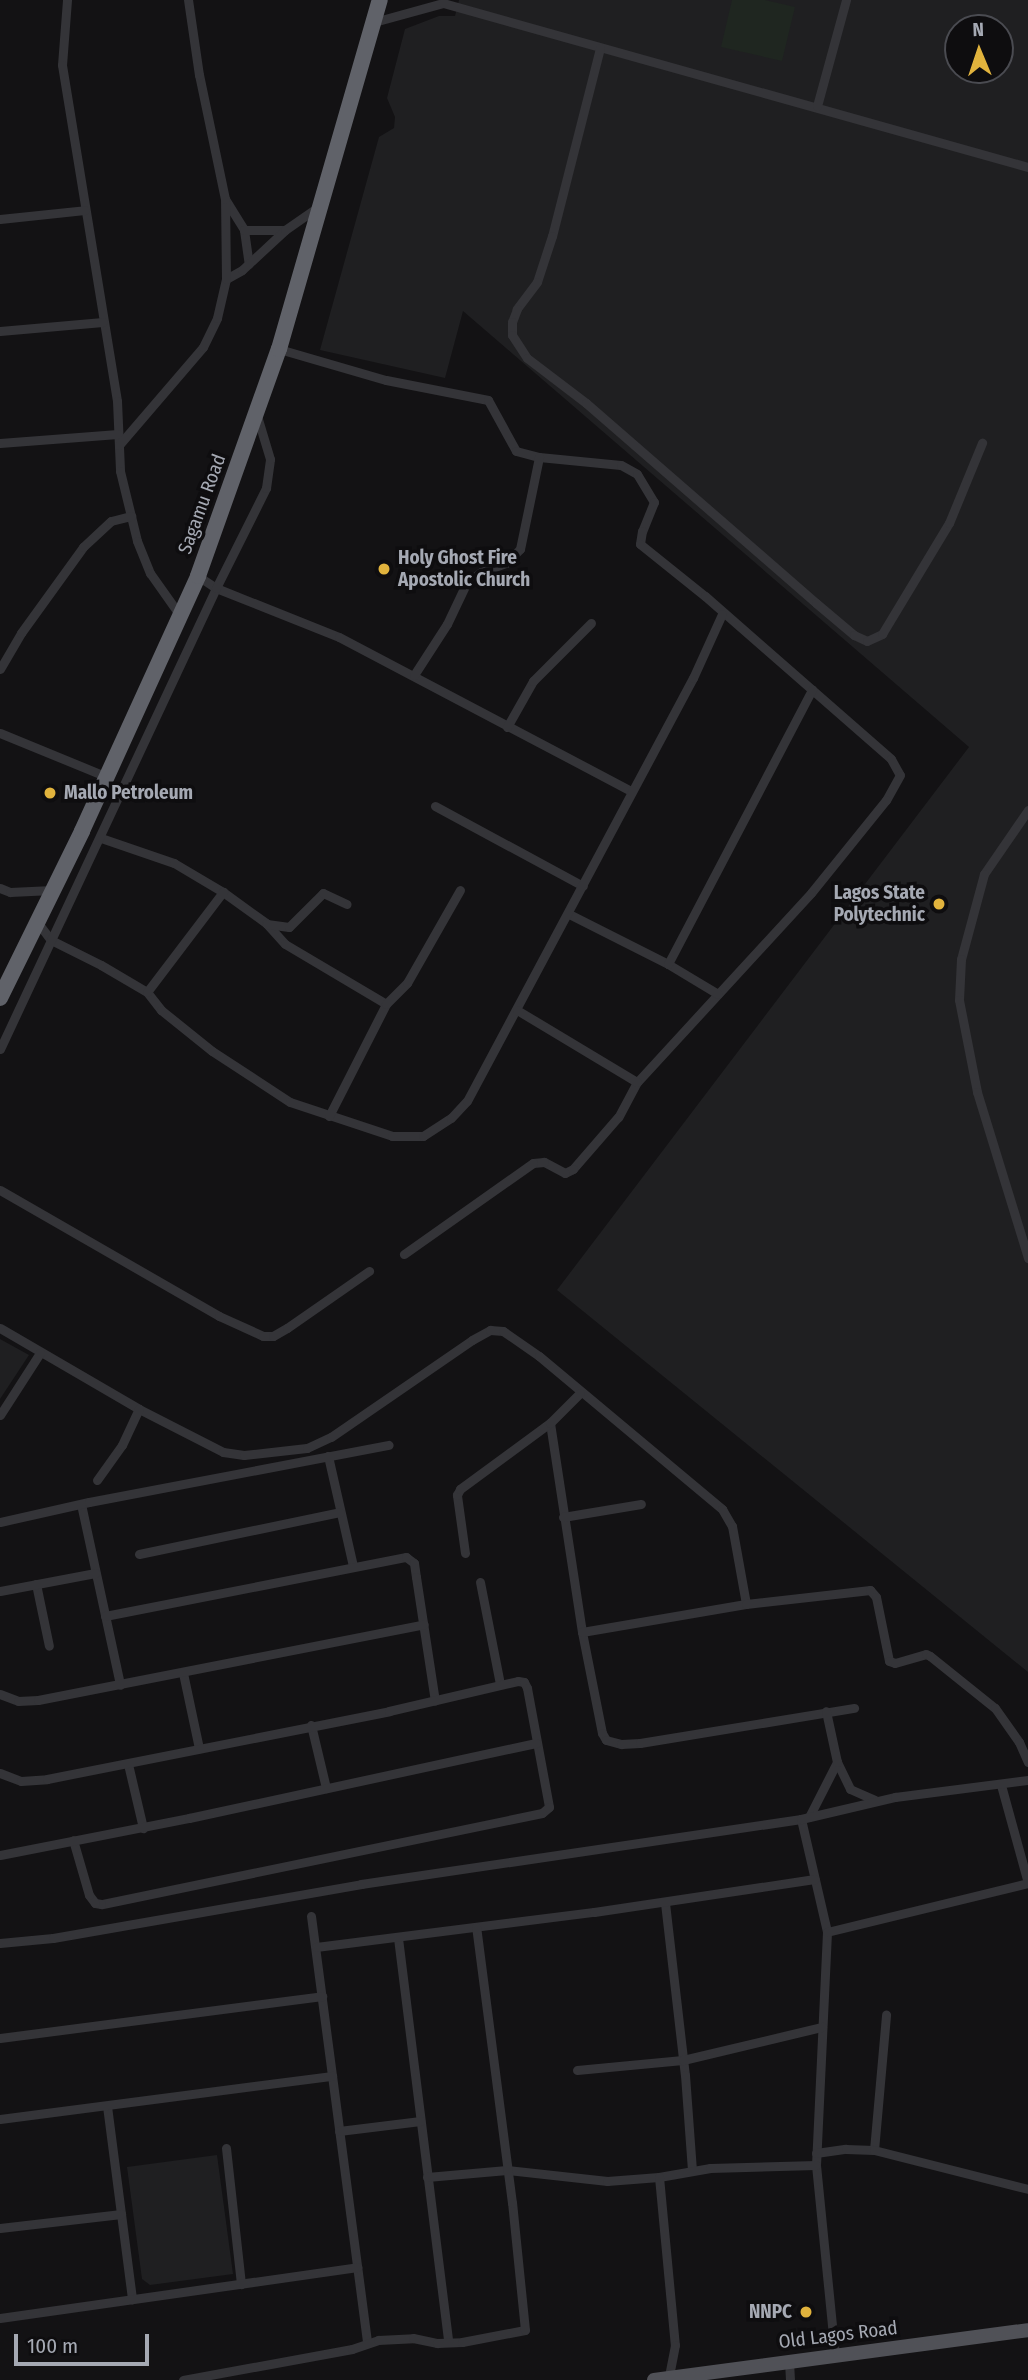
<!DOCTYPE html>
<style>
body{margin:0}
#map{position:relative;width:1028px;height:2380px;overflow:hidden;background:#131214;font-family:"Fira Sans Condensed",sans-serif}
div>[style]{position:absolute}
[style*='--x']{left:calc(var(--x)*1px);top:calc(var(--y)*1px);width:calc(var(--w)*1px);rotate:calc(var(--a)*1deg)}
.built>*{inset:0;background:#1f1f21}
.green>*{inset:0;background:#1f2620}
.street>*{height:9px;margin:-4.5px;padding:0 4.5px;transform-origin:4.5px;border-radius:4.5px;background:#343438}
.primary>*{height:14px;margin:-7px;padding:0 7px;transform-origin:7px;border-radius:7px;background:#505157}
.highway>*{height:16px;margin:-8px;padding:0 8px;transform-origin:8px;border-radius:8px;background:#606269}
.dots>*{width:19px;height:19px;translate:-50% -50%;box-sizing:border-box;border:4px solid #0e0d0f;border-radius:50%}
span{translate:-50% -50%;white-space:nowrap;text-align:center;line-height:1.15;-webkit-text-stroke:7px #0e0d0f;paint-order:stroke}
.street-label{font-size:19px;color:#a5a9b3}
.poi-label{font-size:19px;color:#a5a9b3;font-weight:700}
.left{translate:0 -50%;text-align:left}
.right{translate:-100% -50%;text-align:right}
.north{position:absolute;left:944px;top:14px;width:70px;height:70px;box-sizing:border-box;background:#0e0d0f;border:2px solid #4a4b51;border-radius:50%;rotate:358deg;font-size:19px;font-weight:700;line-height:28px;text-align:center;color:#a5a9b3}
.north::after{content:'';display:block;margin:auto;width:24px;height:32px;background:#e1b33d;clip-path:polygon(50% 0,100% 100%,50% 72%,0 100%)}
.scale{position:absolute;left:14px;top:2334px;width:135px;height:32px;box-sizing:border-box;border:4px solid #a5a9b3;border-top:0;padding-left:9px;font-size:21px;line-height:24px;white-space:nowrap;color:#a5a9b3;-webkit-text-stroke:5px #0e0d0f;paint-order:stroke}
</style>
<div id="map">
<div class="built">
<div style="clip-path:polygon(evenodd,459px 0,1028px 0,1028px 1672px,557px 1290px,969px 747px,463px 311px,445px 378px,320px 350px,379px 137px,394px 128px,395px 117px,387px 98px,405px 29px,439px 16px,455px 16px,459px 0,958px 28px,1000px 28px,1000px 70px,958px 70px,958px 28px)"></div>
<div style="clip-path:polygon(0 1339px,29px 1355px,0 1399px)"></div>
<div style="clip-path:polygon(217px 2155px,233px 2274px,150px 2285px,142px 2279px,127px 2167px)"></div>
</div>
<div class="green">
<div style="clip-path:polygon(732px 0,765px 0,795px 7px,782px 61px,721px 47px)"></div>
</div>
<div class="street">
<div style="--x:67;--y:0;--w:65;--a:94.4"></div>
<div style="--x:62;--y:65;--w:340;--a:80.7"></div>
<div style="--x:117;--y:401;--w:70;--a:87.5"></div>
<div style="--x:120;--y:471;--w:72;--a:76.3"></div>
<div style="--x:137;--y:541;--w:35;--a:68"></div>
<div style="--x:150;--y:573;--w:50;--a:54.7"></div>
<div style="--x:374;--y:22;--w:72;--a:-15.4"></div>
<div style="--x:443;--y:3;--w:608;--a:15.66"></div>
<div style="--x:600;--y:48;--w:194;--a:104.3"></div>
<div style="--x:552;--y:236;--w:48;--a:108.1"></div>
<div style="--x:537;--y:282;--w:34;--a:127"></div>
<div style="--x:517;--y:309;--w:14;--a:111"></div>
<div style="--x:512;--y:322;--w:13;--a:90"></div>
<div style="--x:512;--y:335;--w:27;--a:57"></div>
<div style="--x:527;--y:358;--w:74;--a:37.3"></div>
<div style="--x:586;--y:403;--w:305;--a:41"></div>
<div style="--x:816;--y:603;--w:50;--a:40.1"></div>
<div style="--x:854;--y:635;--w:14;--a:25"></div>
<div style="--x:867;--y:641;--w:17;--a:-25"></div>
<div style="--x:882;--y:634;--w:130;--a:-58.9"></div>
<div style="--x:949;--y:523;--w:87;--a:-67.6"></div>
<div style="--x:817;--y:106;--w:110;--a:-74.7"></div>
<div style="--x:225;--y:199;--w:36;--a:58"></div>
<div style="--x:244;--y:230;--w:34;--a:82"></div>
<div style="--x:0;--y:219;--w:85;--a:-6"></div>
<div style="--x:244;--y:230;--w:41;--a:0"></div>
<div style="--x:226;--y:279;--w:18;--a:-29"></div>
<div style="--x:242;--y:270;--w:59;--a:-42.9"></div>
<div style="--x:285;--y:230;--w:40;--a:-34.9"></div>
<div style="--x:0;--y:331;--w:103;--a:-5"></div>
<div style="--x:279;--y:349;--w:111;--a:16.2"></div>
<div style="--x:386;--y:380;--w:104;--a:11.1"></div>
<div style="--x:488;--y:400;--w:58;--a:61.2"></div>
<div style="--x:516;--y:451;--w:24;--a:15"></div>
<div style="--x:539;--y:457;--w:82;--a:5.6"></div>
<div style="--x:621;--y:465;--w:18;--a:29"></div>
<div style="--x:637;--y:474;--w:33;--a:59"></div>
<div style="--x:654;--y:502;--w:31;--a:112"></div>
<div style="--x:642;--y:531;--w:13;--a:99"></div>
<div style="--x:640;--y:544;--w:83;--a:38.7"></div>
<div style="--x:705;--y:596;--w:247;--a:41.2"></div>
<div style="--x:891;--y:759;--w:18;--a:61"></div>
<div style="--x:900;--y:775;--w:29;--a:119"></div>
<div style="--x:886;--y:800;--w:119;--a:128.9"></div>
<div style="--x:811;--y:893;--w:257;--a:132.6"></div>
<div style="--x:637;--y:1082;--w:40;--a:118"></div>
<div style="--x:618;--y:1117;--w:69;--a:130.9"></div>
<div style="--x:573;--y:1169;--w:9;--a:153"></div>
<div style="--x:565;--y:1173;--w:24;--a:-152"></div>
<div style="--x:544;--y:1162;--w:11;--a:175"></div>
<div style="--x:533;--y:1163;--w:158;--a:144.8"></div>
<div style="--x:0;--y:443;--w:118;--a:-4.4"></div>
<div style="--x:119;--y:445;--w:129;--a:-49.4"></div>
<div style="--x:203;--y:347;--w:32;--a:-64"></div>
<div style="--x:217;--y:318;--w:40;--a:-77"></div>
<div style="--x:226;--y:279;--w:80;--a:-90.7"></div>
<div style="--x:225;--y:199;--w:127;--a:-101.8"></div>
<div style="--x:199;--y:75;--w:76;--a:-98.3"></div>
<div style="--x:198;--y:576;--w:22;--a:34"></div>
<div style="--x:216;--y:588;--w:132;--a:21.7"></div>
<div style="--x:339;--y:637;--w:330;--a:27.8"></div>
<div style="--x:0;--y:669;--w:42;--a:-59.7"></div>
<div style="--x:21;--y:633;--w:106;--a:-54.2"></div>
<div style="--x:83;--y:547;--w:38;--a:-43"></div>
<div style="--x:111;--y:521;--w:21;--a:-14"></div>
<div style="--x:414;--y:675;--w:61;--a:-57.1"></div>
<div style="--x:447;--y:624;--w:44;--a:-64.6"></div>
<div style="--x:466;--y:584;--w:19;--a:-39"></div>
<div style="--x:481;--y:572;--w:27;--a:-20"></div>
<div style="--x:506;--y:563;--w:20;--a:-45"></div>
<div style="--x:520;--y:549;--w:94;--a:-78.3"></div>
<div style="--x:507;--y:727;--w:53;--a:-60.5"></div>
<div style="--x:533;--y:681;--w:82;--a:-45"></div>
<div style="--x:0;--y:733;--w:113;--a:22.3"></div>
<div style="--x:435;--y:806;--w:168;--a:28.4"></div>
<div style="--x:1028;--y:810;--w:78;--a:124.5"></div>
<div style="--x:984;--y:874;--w:88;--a:105.1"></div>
<div style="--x:961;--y:959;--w:41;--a:92.8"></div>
<div style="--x:959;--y:1000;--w:94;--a:78.9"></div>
<div style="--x:977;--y:1092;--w:174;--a:72.9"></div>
<div style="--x:101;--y:838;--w:77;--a:18.9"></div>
<div style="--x:174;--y:863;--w:57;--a:30.6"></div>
<div style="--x:223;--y:892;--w:53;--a:35.8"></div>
<div style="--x:266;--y:923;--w:28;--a:48"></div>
<div style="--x:285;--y:944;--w:117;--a:30.7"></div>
<div style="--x:0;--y:888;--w:11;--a:22"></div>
<div style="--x:10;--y:892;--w:42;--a:-2.7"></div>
<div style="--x:569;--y:914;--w:111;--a:26.8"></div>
<div style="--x:668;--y:964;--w:58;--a:31"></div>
<div style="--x:38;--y:923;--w:21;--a:53"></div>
<div style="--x:51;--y:940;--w:56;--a:26.6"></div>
<div style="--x:101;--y:965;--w:53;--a:30.4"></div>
<div style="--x:147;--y:992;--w:23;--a:52"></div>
<div style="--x:161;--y:1010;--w:65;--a:38.8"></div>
<div style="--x:212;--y:1051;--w:93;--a:33.2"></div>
<div style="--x:290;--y:1102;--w:108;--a:18.4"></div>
<div style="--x:392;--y:1136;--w:31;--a:0"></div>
<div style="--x:423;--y:1136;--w:33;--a:-33"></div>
<div style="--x:451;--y:1118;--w:23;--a:-47"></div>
<div style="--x:467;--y:1101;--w:480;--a:-61.9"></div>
<div style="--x:693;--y:678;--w:70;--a:-65.6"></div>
<div style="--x:267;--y:924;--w:22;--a:8"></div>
<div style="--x:289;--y:927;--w:48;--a:-45"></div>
<div style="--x:323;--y:893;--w:26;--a:25"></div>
<div style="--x:668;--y:964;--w:310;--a:-62.3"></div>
<div style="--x:147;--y:992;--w:126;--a:-52.8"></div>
<div style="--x:517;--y:1010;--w:140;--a:31"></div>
<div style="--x:0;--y:1049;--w:509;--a:-64.89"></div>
<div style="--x:216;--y:588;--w:112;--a:-63.4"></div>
<div style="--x:266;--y:488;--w:29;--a:-82"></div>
<div style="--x:270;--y:459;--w:45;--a:-106.8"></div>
<div style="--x:329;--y:1116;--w:126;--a:-63"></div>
<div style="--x:386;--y:1004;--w:30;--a:-45"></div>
<div style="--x:407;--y:983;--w:107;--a:-60.3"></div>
<div style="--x:0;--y:1190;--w:253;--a:29.9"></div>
<div style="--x:219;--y:1316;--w:48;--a:24.4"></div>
<div style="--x:263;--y:1336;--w:10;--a:0"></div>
<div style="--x:273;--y:1336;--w:16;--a:-30"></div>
<div style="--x:287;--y:1328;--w:100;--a:-34.8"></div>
<div style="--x:0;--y:1328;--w:161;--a:30.2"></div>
<div style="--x:139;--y:1409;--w:94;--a:27.1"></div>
<div style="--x:223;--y:1452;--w:21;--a:8"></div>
<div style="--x:244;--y:1455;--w:63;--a:-6.3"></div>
<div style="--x:307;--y:1448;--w:26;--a:-25"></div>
<div style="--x:331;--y:1437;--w:171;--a:-34.5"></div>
<div style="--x:472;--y:1340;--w:21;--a:-29"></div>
<div style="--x:490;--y:1330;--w:13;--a:4"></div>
<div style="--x:503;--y:1331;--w:44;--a:34.8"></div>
<div style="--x:539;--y:1356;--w:239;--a:39.9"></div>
<div style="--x:722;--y:1509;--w:20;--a:60"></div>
<div style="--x:732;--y:1526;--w:79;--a:79.8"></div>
<div style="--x:0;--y:1415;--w:74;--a:-57.2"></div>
<div style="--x:550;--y:1423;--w:211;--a:81.3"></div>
<div style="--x:582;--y:1632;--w:103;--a:78.8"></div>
<div style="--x:602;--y:1733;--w:8;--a:60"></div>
<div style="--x:606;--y:1740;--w:16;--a:15"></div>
<div style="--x:621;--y:1744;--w:19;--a:-3"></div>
<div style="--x:640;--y:1743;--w:217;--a:-9.3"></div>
<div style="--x:328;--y:1456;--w:113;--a:77.2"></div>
<div style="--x:97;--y:1480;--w:43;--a:-54.5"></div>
<div style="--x:122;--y:1445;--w:40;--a:-65"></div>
<div style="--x:81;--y:1504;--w:185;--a:77.8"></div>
<div style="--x:563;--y:1517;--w:79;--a:-9.5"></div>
<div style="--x:0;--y:1522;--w:91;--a:-12.7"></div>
<div style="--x:89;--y:1502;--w:305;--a:-10.8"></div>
<div style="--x:465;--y:1553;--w:59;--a:-97.9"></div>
<div style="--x:457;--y:1495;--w:7;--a:-63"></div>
<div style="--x:460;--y:1489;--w:112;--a:-36.3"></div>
<div style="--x:550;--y:1423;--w:42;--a:-45"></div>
<div style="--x:139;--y:1554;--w:205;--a:-11.8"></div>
<div style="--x:480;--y:1582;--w:104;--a:78.9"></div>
<div style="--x:36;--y:1584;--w:63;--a:78.2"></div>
<div style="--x:0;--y:1591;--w:97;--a:-10.7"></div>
<div style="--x:105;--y:1616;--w:307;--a:-11.1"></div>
<div style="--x:406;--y:1557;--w:10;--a:37"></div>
<div style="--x:414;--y:1563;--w:14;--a:82"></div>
<div style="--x:416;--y:1577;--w:125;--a:81.3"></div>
<div style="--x:582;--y:1632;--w:166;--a:-9.7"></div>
<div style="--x:746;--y:1604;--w:125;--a:-6.4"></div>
<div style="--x:870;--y:1590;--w:9;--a:49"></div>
<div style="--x:876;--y:1597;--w:65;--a:78.5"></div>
<div style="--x:889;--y:1661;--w:6;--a:18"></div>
<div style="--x:895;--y:1663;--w:32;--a:-16"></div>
<div style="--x:926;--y:1654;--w:4;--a:27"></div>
<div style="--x:930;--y:1656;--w:83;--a:38.7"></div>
<div style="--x:995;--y:1708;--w:42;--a:54.8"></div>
<div style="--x:1019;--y:1742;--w:22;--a:66"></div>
<div style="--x:183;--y:1673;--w:77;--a:78"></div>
<div style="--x:0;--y:1694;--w:19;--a:21"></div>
<div style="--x:18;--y:1701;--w:20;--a:-3"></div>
<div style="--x:38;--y:1700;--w:393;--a:-11.1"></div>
<div style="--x:311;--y:1725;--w:65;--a:76.6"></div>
<div style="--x:837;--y:1762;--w:30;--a:64"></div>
<div style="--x:850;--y:1789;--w:27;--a:24"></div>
<div style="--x:128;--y:1764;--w:66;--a:76.8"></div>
<div style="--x:0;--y:1773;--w:22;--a:21"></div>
<div style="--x:21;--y:1781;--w:26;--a:-4"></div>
<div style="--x:47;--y:1779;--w:349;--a:-11.2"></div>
<div style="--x:389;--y:1711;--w:132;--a:-13.1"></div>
<div style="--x:518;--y:1681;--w:6;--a:9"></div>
<div style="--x:524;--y:1682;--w:7;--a:63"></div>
<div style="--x:527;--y:1688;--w:121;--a:79.5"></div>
<div style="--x:549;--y:1807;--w:9;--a:139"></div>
<div style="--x:542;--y:1813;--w:450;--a:168.3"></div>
<div style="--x:101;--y:1904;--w:6;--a:-171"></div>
<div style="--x:95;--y:1903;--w:10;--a:-127"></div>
<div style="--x:89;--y:1895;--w:57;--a:-106.2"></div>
<div style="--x:1001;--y:1785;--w:102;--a:74.6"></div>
<div style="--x:809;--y:1817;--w:62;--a:-63"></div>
<div style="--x:837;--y:1762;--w:52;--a:-102.2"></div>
<div style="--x:801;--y:1819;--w:116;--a:77"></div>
<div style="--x:827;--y:1932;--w:233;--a:92.7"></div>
<div style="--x:816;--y:2165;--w:191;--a:84.3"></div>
<div style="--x:0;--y:1855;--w:193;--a:-11.1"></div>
<div style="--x:189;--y:1818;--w:355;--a:-12.2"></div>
<div style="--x:665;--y:1903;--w:173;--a:83.4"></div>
<div style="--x:685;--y:2075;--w:95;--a:85.8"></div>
<div style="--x:311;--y:1916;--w:430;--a:82.5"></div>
<div style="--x:827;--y:1932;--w:207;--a:-13.7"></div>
<div style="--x:398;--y:1938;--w:406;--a:82.9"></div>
<div style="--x:0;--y:1943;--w:53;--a:-5.4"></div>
<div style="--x:53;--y:1938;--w:313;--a:-9.9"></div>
<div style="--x:361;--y:1884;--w:445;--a:-8.4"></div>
<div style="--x:801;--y:1819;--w:97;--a:-13.2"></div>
<div style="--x:895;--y:1797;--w:134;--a:-7.3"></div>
<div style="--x:316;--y:1947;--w:280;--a:-7.2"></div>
<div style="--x:594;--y:1912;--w:223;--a:-8.5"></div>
<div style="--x:0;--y:2038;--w:325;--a:-7.4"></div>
<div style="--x:577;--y:2070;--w:106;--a:-5.4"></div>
<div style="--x:683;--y:2060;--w:143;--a:-13.4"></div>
<div style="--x:107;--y:2106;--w:195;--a:82.6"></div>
<div style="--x:0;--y:2119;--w:335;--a:-7.4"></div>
<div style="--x:339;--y:2131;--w:82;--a:-7"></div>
<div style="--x:226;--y:2148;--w:137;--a:83.7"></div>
<div style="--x:874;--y:2150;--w:136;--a:-84.9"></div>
<div style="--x:816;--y:2153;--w:30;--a:-8"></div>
<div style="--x:846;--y:2149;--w:28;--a:2"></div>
<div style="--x:874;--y:2150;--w:159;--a:14.2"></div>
<div style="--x:427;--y:2177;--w:80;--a:-5"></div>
<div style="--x:507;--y:2170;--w:101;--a:6.3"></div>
<div style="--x:607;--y:2181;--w:52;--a:-4.4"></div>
<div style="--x:659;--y:2177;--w:52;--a:-10"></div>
<div style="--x:710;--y:2168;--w:106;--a:-1.6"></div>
<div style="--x:659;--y:2177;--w:169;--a:84.6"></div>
<div style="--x:675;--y:2345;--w:36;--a:101"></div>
<div style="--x:0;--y:2228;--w:122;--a:-6.6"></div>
<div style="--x:0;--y:2318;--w:361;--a:-8.1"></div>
<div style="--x:789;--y:2361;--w:19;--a:87"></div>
<div style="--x:183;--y:2380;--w:172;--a:-10.4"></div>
<div style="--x:352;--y:2349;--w:28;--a:-19"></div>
<div style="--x:378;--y:2340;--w:35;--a:-3"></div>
<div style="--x:413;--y:2338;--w:25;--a:12"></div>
<div style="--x:437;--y:2343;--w:25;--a:-2"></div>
<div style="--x:462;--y:2342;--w:64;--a:-10.8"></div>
<div style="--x:525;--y:2330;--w:128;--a:-95.8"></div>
<div style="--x:512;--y:2203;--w:278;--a:-97.4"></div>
</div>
<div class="primary">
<div style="--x:654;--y:2380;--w:377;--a:-7.6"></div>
</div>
<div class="highway">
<div style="--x:0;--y:998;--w:186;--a:-63.8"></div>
<div style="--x:82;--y:831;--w:280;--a:-65.5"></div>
<div style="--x:198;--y:576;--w:241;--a:-70.4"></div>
<div style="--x:279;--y:349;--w:363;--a:-73.9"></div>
</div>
<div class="dots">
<div style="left:384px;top:569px;background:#e1b33d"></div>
<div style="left:50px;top:793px;background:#e1b33d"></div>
<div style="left:939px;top:904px;background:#e1b33d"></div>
<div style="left:806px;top:2312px;background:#e1b33d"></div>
</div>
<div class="street-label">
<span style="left:202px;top:504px;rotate:-70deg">Sagamu Road</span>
<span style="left:838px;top:2335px;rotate:-7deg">Old Lagos Road</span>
</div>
<div class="poi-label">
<span class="left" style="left:398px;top:569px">Holy Ghost Fire<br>Apostolic Church</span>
<span class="left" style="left:64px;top:793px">Mallo Petroleum</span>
<span class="right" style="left:925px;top:904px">Lagos State<br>Polytechnic</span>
<span class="right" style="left:792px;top:2312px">NNPC</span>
</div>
<div class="north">N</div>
<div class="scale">100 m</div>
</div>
